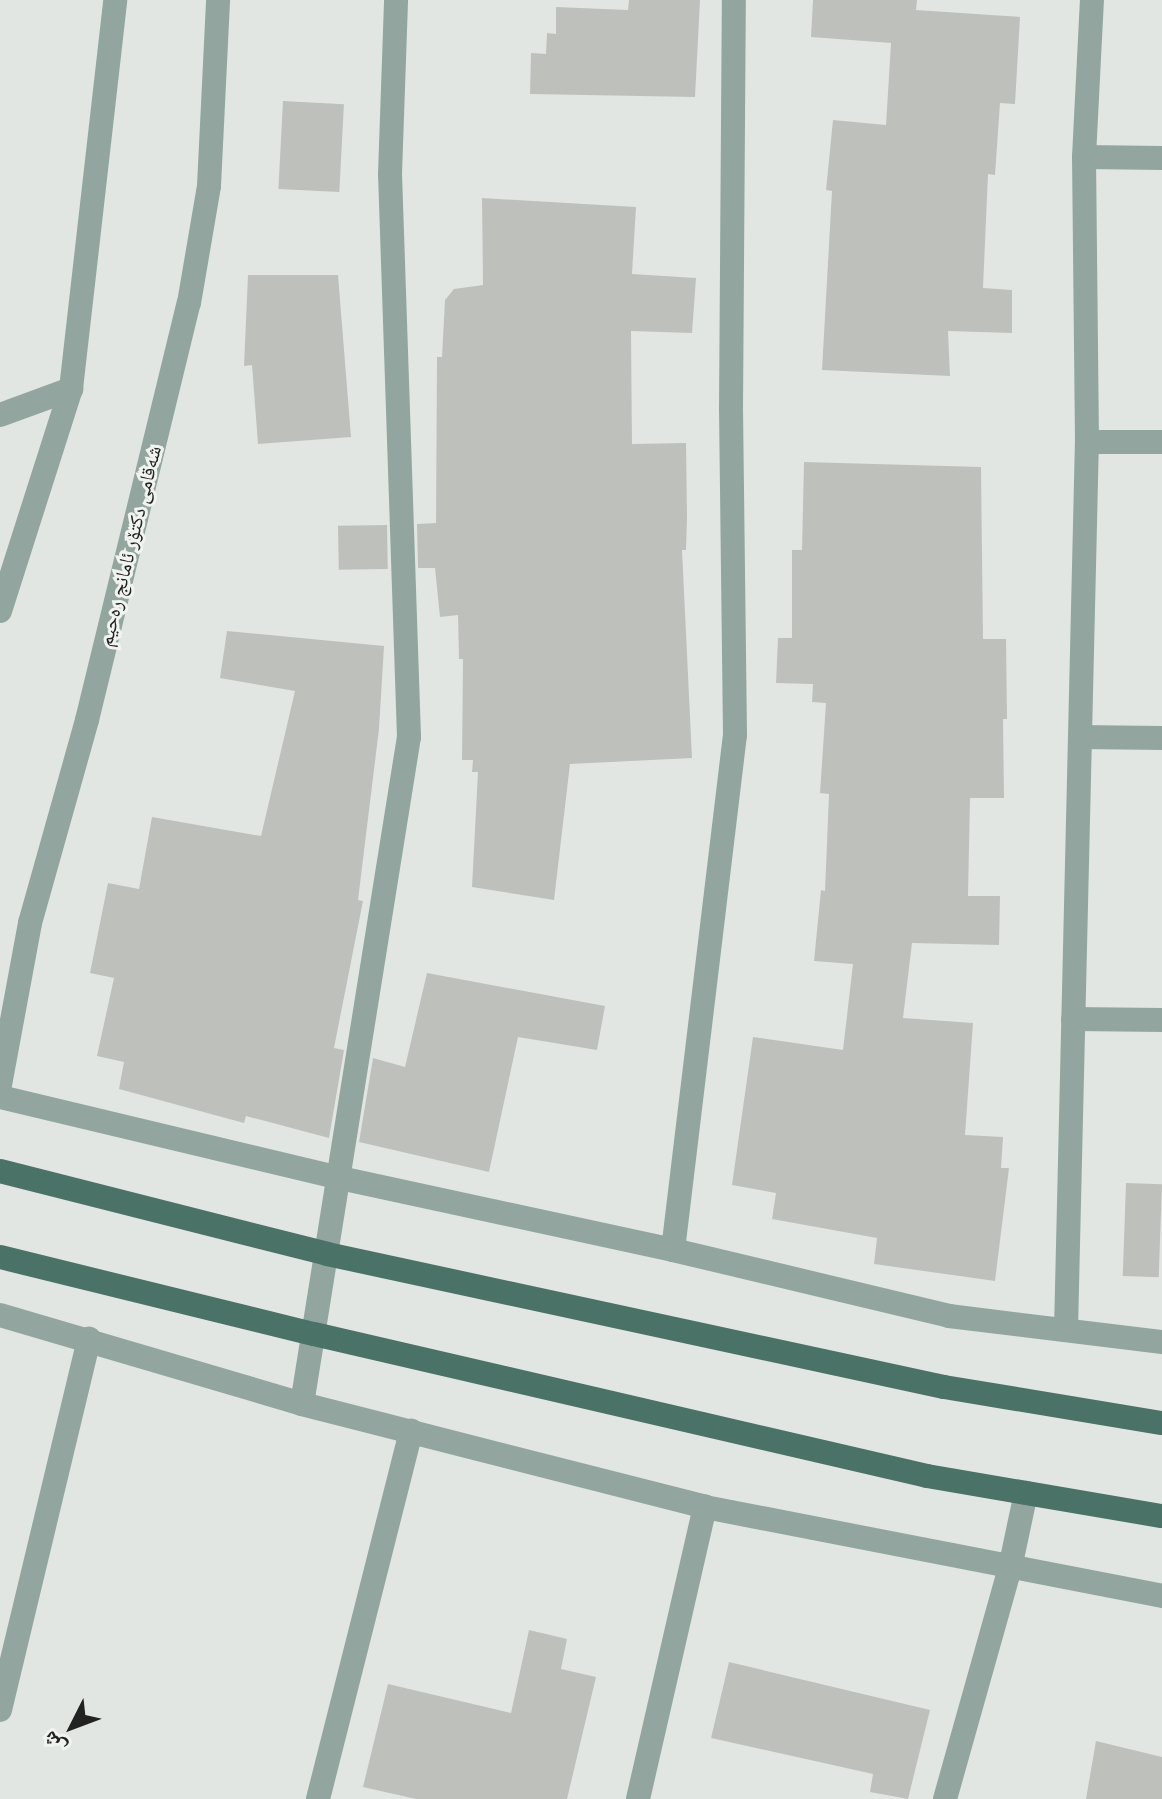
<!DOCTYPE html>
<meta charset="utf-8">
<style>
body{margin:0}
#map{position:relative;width:1162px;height:1799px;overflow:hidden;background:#e2e6e3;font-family:Helvetica,"Noto Naskh Arabic",sans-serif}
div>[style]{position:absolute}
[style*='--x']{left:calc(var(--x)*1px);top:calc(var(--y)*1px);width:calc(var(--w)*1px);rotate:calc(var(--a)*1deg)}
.building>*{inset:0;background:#bec0bc;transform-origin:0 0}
.minor>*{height:24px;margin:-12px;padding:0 12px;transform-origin:12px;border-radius:12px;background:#92a69f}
.major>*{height:24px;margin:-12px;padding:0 12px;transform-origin:12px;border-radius:12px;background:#4b7266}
span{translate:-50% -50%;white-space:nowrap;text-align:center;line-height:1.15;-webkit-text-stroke:6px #f0f3f0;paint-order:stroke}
.street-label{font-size:20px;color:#212221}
.north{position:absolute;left:32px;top:1687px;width:80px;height:80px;-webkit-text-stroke:6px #f0f3f0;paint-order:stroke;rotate:228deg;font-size:22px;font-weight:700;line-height:32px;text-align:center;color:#212221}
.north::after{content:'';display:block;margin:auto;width:28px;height:36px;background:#212221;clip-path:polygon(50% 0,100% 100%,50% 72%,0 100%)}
</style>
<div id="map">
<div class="building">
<div style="clip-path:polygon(629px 0,700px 0,695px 97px,530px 94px,531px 53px,546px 54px,547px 33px,556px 34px,556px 7px,628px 10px)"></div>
<div style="clip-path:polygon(813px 0,917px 0,916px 10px,1020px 17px,1015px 104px,1000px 103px,995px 175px,988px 174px,983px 288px,1012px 290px,1012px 333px,948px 331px,950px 376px,822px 370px,832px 191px,826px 190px,833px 120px,886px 125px,891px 43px,811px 37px)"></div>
<div style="left:283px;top:101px;width:61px;height:88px;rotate:3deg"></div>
<div style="clip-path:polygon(482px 198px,636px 207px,632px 274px,696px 278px,692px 333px,631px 331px,632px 444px,686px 443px,687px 517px,686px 550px,682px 550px,692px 758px,570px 764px,554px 900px,472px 887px,478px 772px,472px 772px,473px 760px,462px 760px,463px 659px,459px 659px,458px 615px,440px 617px,435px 568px,418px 568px,417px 524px,436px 523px,437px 357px,442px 357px,445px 300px,454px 289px,483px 285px)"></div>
<div style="clip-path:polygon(248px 275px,338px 275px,351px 437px,258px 444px,252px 365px,244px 366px)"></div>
<div style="clip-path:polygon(804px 462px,981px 467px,983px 639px,1006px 639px,1007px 719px,1003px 719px,1004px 798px,970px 798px,968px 896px,1000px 896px,999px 945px,912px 943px,903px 1018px,973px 1023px,965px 1135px,1003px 1137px,1001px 1168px,1009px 1168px,995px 1281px,874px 1264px,877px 1238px,772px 1219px,776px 1193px,732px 1185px,753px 1037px,843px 1050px,853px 964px,814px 961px,821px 890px,825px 891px,829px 794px,820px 793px,826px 703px,812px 702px,813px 684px,776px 683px,778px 638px,792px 638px,792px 550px,802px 550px)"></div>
<div style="left:387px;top:525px;width:44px;height:49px;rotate:89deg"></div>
<div style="clip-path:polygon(227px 631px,384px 646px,379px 729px,358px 900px,363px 901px,334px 1048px,344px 1050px,329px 1138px,246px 1116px,244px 1123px,119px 1089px,124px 1062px,97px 1056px,114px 978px,90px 973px,108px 883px,139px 889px,152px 817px,261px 836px,295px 691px,220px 678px)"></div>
<div style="clip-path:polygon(427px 973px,605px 1006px,597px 1050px,518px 1037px,489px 1172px,359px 1142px,373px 1058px,405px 1067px)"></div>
<div style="left:1126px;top:1183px;width:36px;height:93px;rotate:2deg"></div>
<div style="clip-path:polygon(529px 1630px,567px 1639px,561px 1669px,596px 1677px,567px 1799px,416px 1799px,363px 1787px,388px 1684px,511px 1713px)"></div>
<div style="clip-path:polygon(729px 1662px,930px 1710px,908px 1799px,870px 1792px,873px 1774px,711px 1738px)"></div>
<div style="clip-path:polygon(1096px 1741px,1162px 1757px,1162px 1799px,1086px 1799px)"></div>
</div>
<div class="minor">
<div style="--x:1084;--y:157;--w:78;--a:0.7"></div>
<div style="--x:0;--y:415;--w:76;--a:-20.1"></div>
<div style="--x:1087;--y:442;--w:75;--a:0"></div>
<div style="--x:0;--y:611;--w:233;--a:-72.3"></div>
<div style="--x:71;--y:389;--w:391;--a:-83.5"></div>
<div style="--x:1080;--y:737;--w:82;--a:0.7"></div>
<div style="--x:1073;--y:1019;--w:89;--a:0.6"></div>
<div style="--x:0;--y:1085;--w:165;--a:-79.5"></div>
<div style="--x:30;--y:923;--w:211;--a:-74.3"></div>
<div style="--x:87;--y:720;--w:429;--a:-76.3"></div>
<div style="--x:189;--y:303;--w:119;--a:-80.3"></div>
<div style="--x:209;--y:186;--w:186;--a:-87.2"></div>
<div style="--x:0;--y:1097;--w:350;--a:13.4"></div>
<div style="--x:340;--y:1178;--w:341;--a:12.2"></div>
<div style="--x:673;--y:1250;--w:284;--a:13.4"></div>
<div style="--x:949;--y:1316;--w:215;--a:7"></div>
<div style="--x:673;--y:1250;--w:519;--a:-83.14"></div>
<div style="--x:735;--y:735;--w:326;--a:-90.7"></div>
<div style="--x:731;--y:409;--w:409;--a:-89.6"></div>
<div style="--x:0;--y:1315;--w:315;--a:16.4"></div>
<div style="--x:302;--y:1404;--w:416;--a:14.3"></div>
<div style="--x:705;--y:1507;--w:466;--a:11"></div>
<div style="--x:1066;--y:1330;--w:888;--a:-88.65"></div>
<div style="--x:1087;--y:442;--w:285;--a:-90.6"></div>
<div style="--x:1084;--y:157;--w:157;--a:-87.1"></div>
<div style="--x:302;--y:1404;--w:676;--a:-80.89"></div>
<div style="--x:409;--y:737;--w:563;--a:-91.93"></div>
<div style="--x:390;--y:174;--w:174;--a:-88"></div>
<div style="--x:0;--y:1710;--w:382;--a:-76.5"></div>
<div style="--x:318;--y:1799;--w:380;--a:-75.8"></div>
<div style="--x:638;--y:1799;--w:300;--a:-77.1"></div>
<div style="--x:945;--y:1799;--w:240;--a:-74.3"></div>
<div style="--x:1010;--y:1568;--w:77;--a:-78"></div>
</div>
<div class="major">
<div style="--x:0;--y:1171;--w:337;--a:14.2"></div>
<div style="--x:327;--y:1254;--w:631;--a:12.16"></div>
<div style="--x:944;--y:1387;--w:221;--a:9.4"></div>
<div style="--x:0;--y:1257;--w:323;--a:13.8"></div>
<div style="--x:314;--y:1334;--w:629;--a:13.04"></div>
<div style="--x:927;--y:1476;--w:238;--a:9.7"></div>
</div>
<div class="street-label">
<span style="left:130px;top:546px;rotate:-76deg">شەقامی دکتۆر ئامانج رەحیم</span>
</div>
<div class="north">ش</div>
</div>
